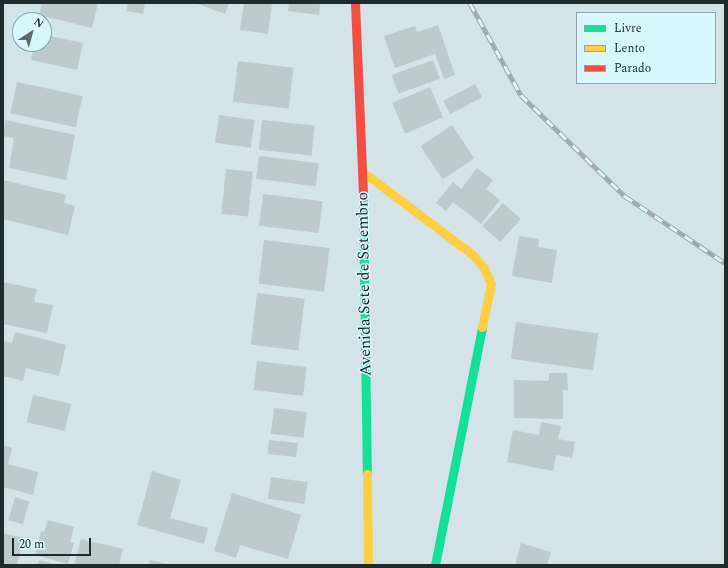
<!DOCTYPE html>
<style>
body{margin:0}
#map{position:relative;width:728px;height:568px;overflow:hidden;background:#d4e3e7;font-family:Spectral,serif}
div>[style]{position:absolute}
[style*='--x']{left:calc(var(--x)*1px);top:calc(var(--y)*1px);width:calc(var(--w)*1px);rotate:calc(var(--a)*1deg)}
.building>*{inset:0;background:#becacd;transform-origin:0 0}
.fast>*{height:9px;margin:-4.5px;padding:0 4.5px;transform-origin:4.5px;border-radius:4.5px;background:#16e098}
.slow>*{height:9px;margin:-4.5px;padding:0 4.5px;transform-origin:4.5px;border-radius:4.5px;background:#ffcf43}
.jam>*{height:9px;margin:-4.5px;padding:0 4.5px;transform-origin:4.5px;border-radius:4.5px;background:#f24e42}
.rail>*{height:4.5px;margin-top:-2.25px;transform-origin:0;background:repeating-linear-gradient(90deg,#daf6fd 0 9px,#a3a8a9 0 18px);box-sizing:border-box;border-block:1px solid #a3a8a9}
span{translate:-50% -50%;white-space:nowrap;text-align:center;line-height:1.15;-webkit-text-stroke:3px #daf6fd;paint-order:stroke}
.street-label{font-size:16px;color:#202b2d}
.frame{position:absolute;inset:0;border:4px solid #202b2d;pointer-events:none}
.legend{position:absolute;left:576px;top:12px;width:140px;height:72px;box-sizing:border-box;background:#daf6fd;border:1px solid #90a5aa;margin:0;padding:5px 7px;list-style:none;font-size:12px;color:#202b2d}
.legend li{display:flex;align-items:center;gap:8px;height:20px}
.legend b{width:20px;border:1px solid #90a5aa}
.north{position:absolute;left:12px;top:12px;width:40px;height:40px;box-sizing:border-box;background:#daf6fd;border:1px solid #90a5aa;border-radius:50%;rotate:36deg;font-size:11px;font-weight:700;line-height:16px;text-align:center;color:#202b2d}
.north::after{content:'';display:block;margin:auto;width:14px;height:18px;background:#5f6b6e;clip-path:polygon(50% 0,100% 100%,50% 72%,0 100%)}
.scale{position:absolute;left:12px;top:538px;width:79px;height:18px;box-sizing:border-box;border:2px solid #202b2d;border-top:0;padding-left:5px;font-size:12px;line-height:14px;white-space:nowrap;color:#202b2d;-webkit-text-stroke:3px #daf6fd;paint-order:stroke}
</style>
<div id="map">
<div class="building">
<div style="clip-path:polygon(42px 3px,98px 3px,92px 28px,39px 15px)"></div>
<div style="clip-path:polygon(128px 3px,145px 3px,143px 14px,126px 11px)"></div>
<div style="clip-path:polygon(195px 3px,229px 3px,225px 14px)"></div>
<div style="clip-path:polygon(244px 3px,272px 3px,268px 34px,240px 30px)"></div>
<div style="clip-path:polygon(289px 3px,320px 3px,319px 15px,288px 11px)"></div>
<div style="clip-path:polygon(438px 25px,455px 75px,444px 79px,435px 54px,395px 68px,384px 36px,415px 26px,417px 32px)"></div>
<div style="clip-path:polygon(44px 35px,83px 43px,77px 70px,31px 60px,34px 44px,44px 44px)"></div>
<div style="left:433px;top:60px;width:20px;height:44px;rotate:70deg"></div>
<div style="left:238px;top:61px;width:56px;height:41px;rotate:7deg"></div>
<div style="left:17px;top:82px;width:67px;height:32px;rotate:12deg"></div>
<div style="left:475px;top:84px;width:15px;height:36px;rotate:62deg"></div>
<div style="left:430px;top:87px;width:33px;height:41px;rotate:67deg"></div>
<div style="left:219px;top:115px;width:36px;height:28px;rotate:8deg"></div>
<div style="clip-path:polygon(5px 120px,75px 135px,66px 180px,9px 168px,14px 138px,3px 136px)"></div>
<div style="left:262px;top:120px;width:53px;height:30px;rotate:6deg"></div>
<div style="left:452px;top:125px;width:40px;height:38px;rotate:56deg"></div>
<div style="left:259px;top:156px;width:60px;height:23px;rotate:7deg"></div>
<div style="clip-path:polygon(477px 168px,493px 180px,486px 189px,500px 200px,481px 224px,453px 202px,446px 211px,436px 203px,453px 182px,461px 189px)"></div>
<div style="left:226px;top:169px;width:27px;height:45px;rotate:6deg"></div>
<div style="clip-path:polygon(3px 180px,66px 195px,64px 203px,75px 206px,68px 235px,3px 219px)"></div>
<div style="left:263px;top:194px;width:60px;height:32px;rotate:7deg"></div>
<div style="left:503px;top:203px;width:24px;height:31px;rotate:42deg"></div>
<div style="clip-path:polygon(519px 236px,539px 239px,538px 247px,557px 250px,552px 283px,512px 276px)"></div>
<div style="left:264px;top:240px;width:66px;height:44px;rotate:7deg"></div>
<div style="clip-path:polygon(3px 282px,37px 289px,34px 302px,53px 305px,47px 333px,3px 324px)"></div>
<div style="left:257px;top:293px;width:48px;height:52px;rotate:7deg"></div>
<div style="left:516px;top:322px;width:83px;height:37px;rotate:8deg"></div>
<div style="clip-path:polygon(15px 332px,66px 345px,59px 376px,26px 368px,23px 381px,3px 376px,3px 341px,12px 343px)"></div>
<div style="left:257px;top:361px;width:50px;height:29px;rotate:7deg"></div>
<div style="clip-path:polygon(549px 373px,567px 373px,568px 390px,563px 390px,563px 419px,514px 418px,514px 380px,549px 381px)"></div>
<div style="left:33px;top:395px;width:39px;height:28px;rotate:13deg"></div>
<div style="left:274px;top:408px;width:33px;height:26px;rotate:7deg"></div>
<div style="clip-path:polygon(541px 422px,561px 426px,558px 439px,575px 442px,572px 458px,556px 455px,553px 471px,507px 462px,513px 430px,539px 435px)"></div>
<div style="left:269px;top:440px;width:29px;height:14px;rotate:6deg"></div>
<div style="clip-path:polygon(3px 445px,12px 448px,8px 464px,38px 472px,33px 495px,3px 487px)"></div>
<div style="clip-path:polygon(152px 471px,181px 480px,170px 518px,208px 528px,204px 544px,137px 525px)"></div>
<div style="left:271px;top:477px;width:37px;height:22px;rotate:8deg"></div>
<div style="clip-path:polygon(232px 493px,301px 515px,288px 559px,240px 545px,236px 558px,214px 551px)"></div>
<div style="left:15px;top:497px;width:15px;height:24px;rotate:16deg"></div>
<div style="clip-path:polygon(48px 520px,74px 527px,70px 542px,74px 543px,68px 564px,35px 555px,41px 531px,44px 532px)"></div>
<div style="clip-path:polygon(3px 533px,24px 538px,17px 565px,3px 565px)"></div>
<div style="clip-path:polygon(81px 539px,123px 549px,119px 565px,74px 565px)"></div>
<div style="clip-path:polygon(521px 543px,551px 552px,547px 565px,515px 565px)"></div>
<div style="clip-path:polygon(39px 560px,57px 565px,37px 565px)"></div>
<div style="clip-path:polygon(150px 560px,167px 564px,167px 565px,149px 565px)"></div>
</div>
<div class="fast">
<div style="--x:363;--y:196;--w:278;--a:89.2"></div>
<div style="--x:435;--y:565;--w:243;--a:-78.8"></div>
</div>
<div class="slow">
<div style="--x:363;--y:172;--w:136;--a:37"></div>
<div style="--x:472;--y:254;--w:18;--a:49"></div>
<div style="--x:484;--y:268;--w:17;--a:66"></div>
<div style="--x:491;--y:284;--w:44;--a:101.8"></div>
<div style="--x:367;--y:474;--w:91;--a:89.4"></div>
</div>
<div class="jam">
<div style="--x:355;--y:3;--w:193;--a:87.6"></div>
</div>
<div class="rail">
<div style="--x:470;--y:3;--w:105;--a:61"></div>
<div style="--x:521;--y:95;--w:145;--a:44.2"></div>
<div style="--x:625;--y:196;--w:120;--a:33.8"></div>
</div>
<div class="street-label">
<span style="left:364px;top:284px;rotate:-91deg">Avenida Sete de Setembro</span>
</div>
<div class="frame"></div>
<ul class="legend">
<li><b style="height:5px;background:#16e098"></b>Livre</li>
<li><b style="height:5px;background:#ffcf43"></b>Lento</li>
<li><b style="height:5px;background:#f24e42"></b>Parado</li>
</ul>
<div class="north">N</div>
<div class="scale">20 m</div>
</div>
